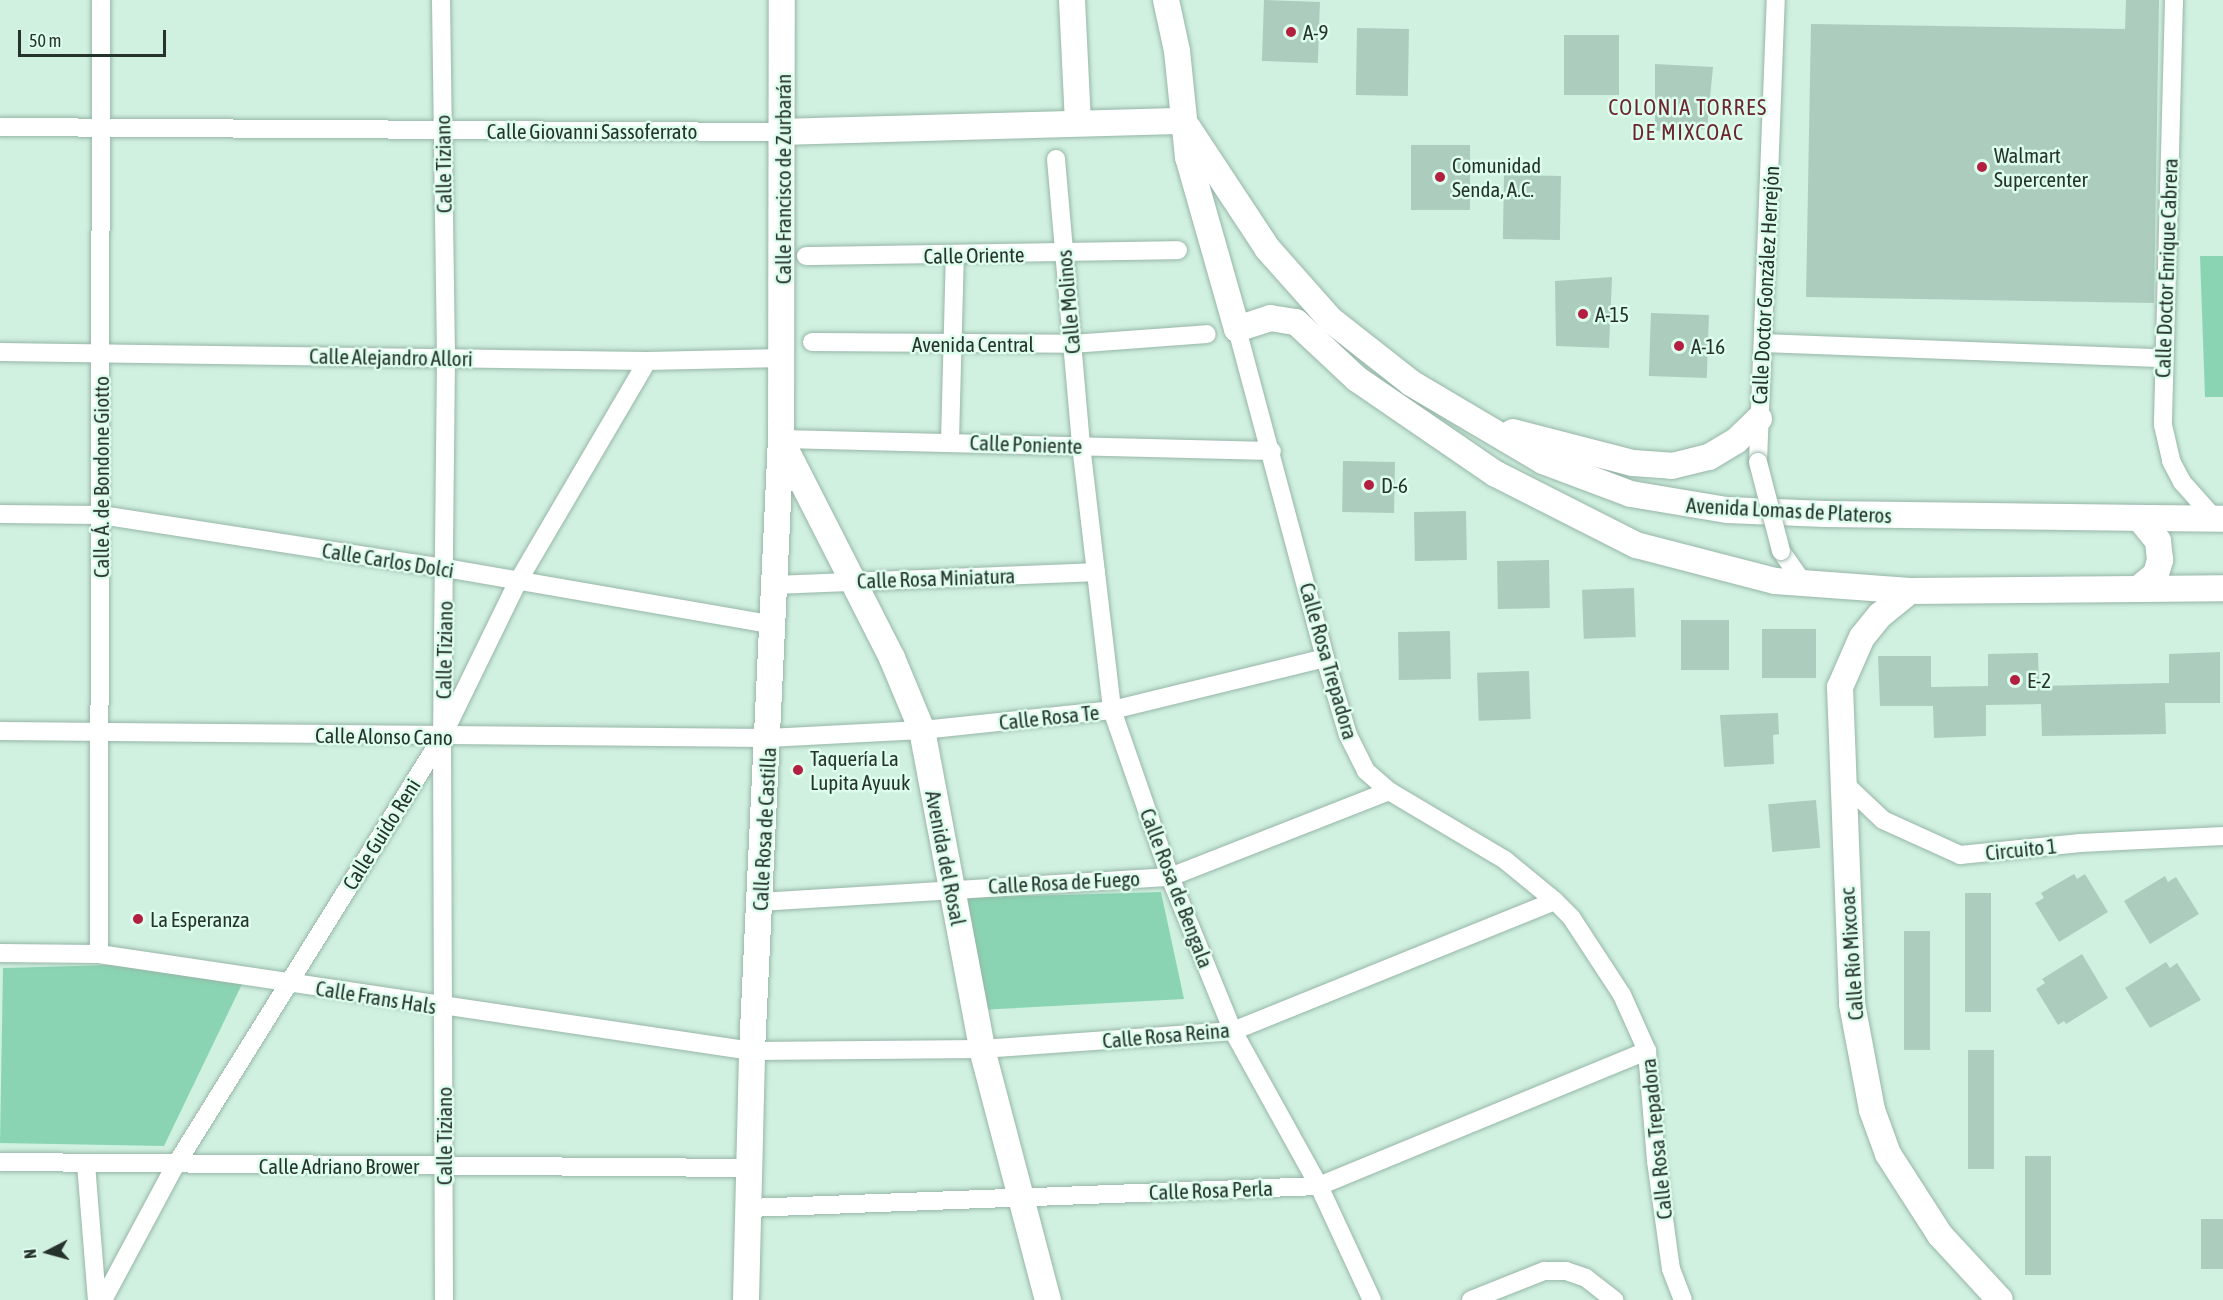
<!DOCTYPE html>
<meta charset="utf-8">
<style>
body{margin:0}
#map{position:relative;width:2223px;height:1300px;overflow:hidden;background:#d0f0e0;font-family:"Asap Condensed",sans-serif}
div>[style]{position:absolute}
[style*='--x']{left:calc(var(--x)*1px);top:calc(var(--y)*1px);width:calc(var(--w)*1px);rotate:calc(var(--a)*1deg)}
.green>*{inset:0;background:#8ad4b3}
.building>*{inset:0;background:#acccbd;transform-origin:0 0}
.roads{filter:drop-shadow(0 0 2px #97b6a7) drop-shadow(0 0 2px #97b6a7)}
.street>*{height:18px;margin:-9px;padding:0 9px;transform-origin:9px;border-radius:9px;background:#fff}
.secondary>*{height:26px;margin:-13px;padding:0 13px;transform-origin:13px;border-radius:13px;background:#fff}
.bridges{filter:drop-shadow(0 0 2px #97b6a7) drop-shadow(0 0 2px #97b6a7)}
.street-bridge>*{height:18px;margin:-9px;padding:0 9px;transform-origin:9px;border-radius:9px;background:#fff}
.dots>*{width:16px;height:16px;translate:-50% -50%;box-sizing:border-box;border:3px solid #ddfded;border-radius:50%}
span{translate:-50% -50%;white-space:nowrap;text-align:center;line-height:1.15;-webkit-text-stroke:5px #ddfded;paint-order:stroke}
.poi-label{font-size:21px;color:#26332d}
.left{translate:0 -50%;text-align:left}
.street-label{font-size:21px;color:#26332d}
.neighbourhood-label{font-size:22px;color:#6c2630;letter-spacing:1.5px}
.north{position:absolute;left:18px;top:1222px;width:60px;height:60px;-webkit-text-stroke:4px #ddfded;paint-order:stroke;rotate:264deg;font-size:16px;font-weight:700;line-height:24px;text-align:center;color:#26332d}
.north::after{content:'';display:block;margin:auto;width:21px;height:27px;background:#26332d;clip-path:polygon(50% 0,100% 100%,50% 72%,0 100%)}
.scale{position:absolute;left:18px;top:30px;width:148px;height:27px;box-sizing:border-box;border:3px solid #26332d;border-top:0;padding-left:8px;font-size:18px;line-height:21px;white-space:nowrap;color:#26332d;-webkit-text-stroke:4px #ddfded;paint-order:stroke}
</style>
<div id="map">
<div class="green">
<div style="clip-path:polygon(2200px 256px,2223px 256px,2223px 397px,2205px 397px)"></div>
<div style="clip-path:polygon(1161px 892px,1184px 999px,979px 1010px,958px 898px)"></div>
<div style="clip-path:polygon(112px 965px,244px 980px,164px 1146px,0 1143px,3px 968px)"></div>
</div>
<div class="building">
<div style="left:1264px;top:0;width:56px;height:61px;rotate:2deg"></div>
<div style="clip-path:polygon(2126px 0,2159px 0,2154px 303px,1806px 297px,1811px 24px,2125px 29px)"></div>
<div style="left:1357px;top:28px;width:52px;height:67px;rotate:1deg"></div>
<div style="left:1564px;top:35px;width:55px;height:60px"></div>
<div style="clip-path:polygon(1655px 64px,1713px 67px,1707px 129px,1655px 131px)"></div>
<div style="left:1411px;top:145px;width:59px;height:65px"></div>
<div style="left:1504px;top:175px;width:57px;height:64px;rotate:1deg"></div>
<div style="clip-path:polygon(1612px 277px,1609px 348px,1556px 346px,1555px 281px)"></div>
<div style="left:1651px;top:313px;width:58px;height:63px;rotate:2deg"></div>
<div style="left:1343px;top:461px;width:52px;height:51px;rotate:1deg"></div>
<div style="left:1466px;top:511px;width:49px;height:52px;rotate:89deg"></div>
<div style="left:1549px;top:560px;width:48px;height:52px;rotate:89deg"></div>
<div style="left:1634px;top:588px;width:49px;height:52px;rotate:88deg"></div>
<div style="left:1729px;top:620px;width:50px;height:48px;rotate:90deg"></div>
<div style="left:1816px;top:629px;width:49px;height:54px;rotate:90deg"></div>
<div style="left:1450px;top:631px;width:48px;height:52px;rotate:89deg"></div>
<div style="clip-path:polygon(2220px 652px,2220px 703px,2165px 703px,2166px 734px,2042px 736px,2041px 704px,1986px 705px,1986px 736px,1934px 738px,1933px 706px,1880px 706px,1878px 656px,1931px 656px,1931px 687px,1988px 686px,1988px 654px,2038px 653px,2039px 686px,2169px 683px,2169px 654px)"></div>
<div style="left:1529px;top:671px;width:48px;height:52px;rotate:88deg"></div>
<div style="clip-path:polygon(1778px 713px,1779px 734px,1773px 735px,1774px 764px,1724px 767px,1720px 715px)"></div>
<div style="left:1816px;top:800px;width:48px;height:48px;rotate:85deg"></div>
<div style="clip-path:polygon(2074px 874px,2077px 879px,2085px 874px,2108px 912px,2059px 942px,2035px 903px,2044px 898px,2041px 893px)"></div>
<div style="clip-path:polygon(2165px 876px,2168px 882px,2176px 877px,2199px 914px,2150px 944px,2124px 901px)"></div>
<div style="left:1965px;top:893px;width:26px;height:119px"></div>
<div style="left:1904px;top:931px;width:26px;height:119px"></div>
<div style="clip-path:polygon(2082px 954px,2108px 998px,2066px 1024px,2064px 1021px,2058px 1025px,2036px 989px,2045px 983px,2042px 979px)"></div>
<div style="clip-path:polygon(2166px 962px,2170px 968px,2177px 963px,2201px 1000px,2150px 1028px,2125px 988px)"></div>
<div style="left:1968px;top:1050px;width:26px;height:119px"></div>
<div style="left:2025px;top:1156px;width:26px;height:119px"></div>
<div style="left:2223px;top:1219px;width:50px;height:22px;rotate:90deg"></div>
</div>
<div class="roads">
<div class="street">
<div style="--x:441;--y:0;--w:358;--a:89.2"></div>
<div style="--x:446;--y:358;--w:379;--a:90.6"></div>
<div style="--x:442;--y:737;--w:563;--a:89.8"></div>
<div style="--x:2174;--y:0;--w:425;--a:91.5"></div>
<div style="--x:2163;--y:425;--w:37;--a:77"></div>
<div style="--x:2171;--y:461;--w:24;--a:62"></div>
<div style="--x:2182;--y:482;--w:50;--a:48.3"></div>
<div style="--x:0;--y:127;--w:783;--a:0.37"></div>
<div style="--x:1056;--y:159;--w:287;--a:85"></div>
<div style="--x:1081;--y:445;--w:267;--a:83.3"></div>
<div style="--x:1112;--y:710;--w:177;--a:70.8"></div>
<div style="--x:1170;--y:877;--w:166;--a:67.8"></div>
<div style="--x:1233;--y:1031;--w:177;--a:61"></div>
<div style="--x:1319;--y:1186;--w:126;--a:65.1"></div>
<div style="--x:806;--y:256;--w:372;--a:-0.9"></div>
<div style="--x:1237;--y:329;--w:341;--a:75"></div>
<div style="--x:1325;--y:658;--w:80;--a:73.4"></div>
<div style="--x:1348;--y:735;--w:40;--a:63.4"></div>
<div style="--x:1366;--y:771;--w:30;--a:41"></div>
<div style="--x:1389;--y:791;--w:135;--a:30.7"></div>
<div style="--x:1505;--y:860;--w:65;--a:39.4"></div>
<div style="--x:1555;--y:901;--w:23;--a:45"></div>
<div style="--x:1571;--y:917;--w:93;--a:56.8"></div>
<div style="--x:1622;--y:995;--w:61;--a:65.9"></div>
<div style="--x:1647;--y:1051;--w:110;--a:85.3"></div>
<div style="--x:1656;--y:1161;--w:109;--a:82.1"></div>
<div style="--x:1671;--y:1269;--w:33;--a:69"></div>
<div style="--x:812;--y:342;--w:260;--a:0.4"></div>
<div style="--x:1072;--y:344;--w:135;--a:-4.2"></div>
<div style="--x:1765;--y:343;--w:398;--a:2.2"></div>
<div style="--x:0;--y:352;--w:647;--a:0.8"></div>
<div style="--x:647;--y:361;--w:136;--a:-1.3"></div>
<div style="--x:781;--y:439;--w:491;--a:1.4"></div>
<div style="--x:950;--y:441;--w:185;--a:-88.5"></div>
<div style="--x:1758;--y:462;--w:462;--a:-87.8"></div>
<div style="--x:0;--y:514;--w:101;--a:0.6"></div>
<div style="--x:101;--y:515;--w:348;--a:8.8"></div>
<div style="--x:445;--y:568;--w:334;--a:9.8"></div>
<div style="--x:1781;--y:551;--w:39;--a:55"></div>
<div style="--x:777;--y:585;--w:319;--a:-2.3"></div>
<div style="--x:0;--y:731;--w:768;--a:0.52"></div>
<div style="--x:768;--y:738;--w:154;--a:-3"></div>
<div style="--x:922;--y:730;--w:191;--a:-6"></div>
<div style="--x:1112;--y:710;--w:219;--a:-13.7"></div>
<div style="--x:1843;--y:782;--w:55;--a:43.5"></div>
<div style="--x:1883;--y:820;--w:85;--a:24.4"></div>
<div style="--x:1960;--y:855;--w:121;--a:-5.7"></div>
<div style="--x:2080;--y:843;--w:143;--a:-2.8"></div>
<div style="--x:760;--y:902;--w:411;--a:-3.5"></div>
<div style="--x:1170;--y:877;--w:235;--a:-21.4"></div>
<div style="--x:0;--y:953;--w:99;--a:0.6"></div>
<div style="--x:99;--y:954;--w:660;--a:8.45"></div>
<div style="--x:752;--y:1051;--w:230;--a:-0.5"></div>
<div style="--x:982;--y:1049;--w:252;--a:-4.1"></div>
<div style="--x:1233;--y:1031;--w:347;--a:-22"></div>
<div style="--x:99;--y:954;--w:954;--a:-89.88"></div>
<div style="--x:0;--y:1162;--w:749;--a:0.46"></div>
<div style="--x:86;--y:1164;--w:136;--a:85.4"></div>
<div style="--x:749;--y:1208;--w:570;--a:-2.21"></div>
<div style="--x:1319;--y:1186;--w:355;--a:-22.4"></div>
<div style="--x:103;--y:1300;--w:152;--a:-61.8"></div>
<div style="--x:175;--y:1166;--w:505;--a:-58.1"></div>
<div style="--x:442;--y:737;--w:171;--a:-64"></div>
<div style="--x:517;--y:583;--w:257;--a:-59.6"></div>
<div style="--x:1471;--y:1300;--w:79;--a:-21.7"></div>
<div style="--x:1544;--y:1271;--w:22;--a:0"></div>
<div style="--x:1566;--y:1271;--w:21;--a:19"></div>
<div style="--x:1586;--y:1278;--w:36;--a:38"></div>
</div>
<div class="secondary">
<div style="--x:1072;--y:0;--w:122;--a:87.2"></div>
<div style="--x:1166;--y:0;--w:52;--a:77.8"></div>
<div style="--x:1177;--y:51;--w:107;--a:84.1"></div>
<div style="--x:1188;--y:157;--w:179;--a:74.1"></div>
<div style="--x:1237;--y:329;--w:35;--a:-18"></div>
<div style="--x:1270;--y:318;--w:26;--a:9"></div>
<div style="--x:1296;--y:322;--w:83;--a:43.1"></div>
<div style="--x:1357;--y:379;--w:168;--a:34.4"></div>
<div style="--x:1496;--y:474;--w:157;--a:26.9"></div>
<div style="--x:1636;--y:545;--w:144;--a:14.5"></div>
<div style="--x:1775;--y:581;--w:135;--a:4.2"></div>
<div style="--x:1910;--y:591;--w:313;--a:-0.5"></div>
<div style="--x:1188;--y:128;--w:144;--a:56.6"></div>
<div style="--x:1267;--y:248;--w:96;--a:48.4"></div>
<div style="--x:1331;--y:320;--w:102;--a:38.2"></div>
<div style="--x:1411;--y:383;--w:153;--a:30.6"></div>
<div style="--x:1543;--y:461;--w:94;--a:20.6"></div>
<div style="--x:1631;--y:494;--w:97;--a:9.5"></div>
<div style="--x:1727;--y:510;--w:98;--a:2.3"></div>
<div style="--x:1825;--y:514;--w:398;--a:0.7"></div>
<div style="--x:783;--y:132;--w:400;--a:-1.6"></div>
<div style="--x:1513;--y:432;--w:124;--a:14.5"></div>
<div style="--x:1633;--y:463;--w:39;--a:4"></div>
<div style="--x:1672;--y:466;--w:38;--a:-14"></div>
<div style="--x:1709;--y:457;--w:31;--a:-31"></div>
<div style="--x:1736;--y:441;--w:32;--a:-44"></div>
<div style="--x:783;--y:444;--w:240;--a:63"></div>
<div style="--x:892;--y:658;--w:78;--a:67.4"></div>
<div style="--x:922;--y:730;--w:325;--a:79.3"></div>
<div style="--x:982;--y:1049;--w:260;--a:75.3"></div>
<div style="--x:2139;--y:588;--w:22;--a:-39"></div>
<div style="--x:2156;--y:574;--w:15;--a:-74"></div>
<div style="--x:2160;--y:560;--w:19;--a:-96"></div>
<div style="--x:2158;--y:541;--w:28;--a:-129"></div>
<div style="--x:1910;--y:591;--w:38;--a:141"></div>
<div style="--x:1880;--y:615;--w:28;--a:129"></div>
<div style="--x:1862;--y:637;--w:55;--a:113.7"></div>
<div style="--x:1840;--y:687;--w:317;--a:87.8"></div>
<div style="--x:1852;--y:1004;--w:108;--a:79.3"></div>
<div style="--x:1872;--y:1110;--w:47;--a:70"></div>
<div style="--x:1888;--y:1154;--w:96;--a:57.3"></div>
<div style="--x:1940;--y:1235;--w:88;--a:47.3"></div>
<div style="--x:746;--y:1300;--w:249;--a:-88.6"></div>
<div style="--x:752;--y:1051;--w:613;--a:-87.29"></div>
<div style="--x:781;--y:439;--w:439;--a:-89.9"></div>
</div>
</div>
<div class="bridges">
<div class="street-bridge">
<div style="--x:1758;--y:462;--w:92;--a:75.5"></div>
</div>
</div>
<div class="dots">
<div style="left:1291px;top:32px;background:#b21f41"></div>
<div style="left:1982px;top:167px;background:#b21f41"></div>
<div style="left:1440px;top:177px;background:#b21f41"></div>
<div style="left:1583px;top:314px;background:#b21f41"></div>
<div style="left:1679px;top:346px;background:#b21f41"></div>
<div style="left:1369px;top:485px;background:#b21f41"></div>
<div style="left:2015px;top:680px;background:#b21f41"></div>
<div style="left:798px;top:770px;background:#b21f41"></div>
<div style="left:138px;top:919px;background:#b21f41"></div>
</div>
<div class="poi-label">
<span class="left" style="left:1303px;top:32px">A-9</span>
<span class="left" style="left:1994px;top:167px">Walmart<br>Supercenter</span>
<span class="left" style="left:1452px;top:177px">Comunidad<br>Senda, A.C.</span>
<span class="left" style="left:1595px;top:314px">A-15</span>
<span class="left" style="left:1691px;top:346px">A-16</span>
<span class="left" style="left:1381px;top:485px">D-6</span>
<span class="left" style="left:2027px;top:680px">E-2</span>
<span class="left" style="left:810px;top:770px">Taquería La<br>Lupita Ayuuk</span>
<span class="left" style="left:150px;top:919px">La Esperanza</span>
</div>
<div class="street-label">
<span style="left:592px;top:131px">Calle Giovanni Sassoferrato</span>
<span style="left:443px;top:164px;rotate:-91deg">Calle Tiziano</span>
<span style="left:783px;top:179px;rotate:-90deg">Calle Francisco de Zurbarán</span>
<span style="left:974px;top:255px;rotate:-1deg">Calle Oriente</span>
<span style="left:2166px;top:268px;rotate:-88deg">Calle Doctor Enrique Cabrera</span>
<span style="left:1765px;top:285px;rotate:-87deg">Calle Doctor González Herrejón</span>
<span style="left:1068px;top:302px;rotate:-95deg">Calle Molinos</span>
<span style="left:973px;top:344px">Avenida Central</span>
<span style="left:391px;top:357px;rotate:1deg">Calle Alejandro Allori</span>
<span style="left:1026px;top:444px;rotate:2deg">Calle Poniente</span>
<span style="left:101px;top:477px;rotate:-90deg">Calle Á. de Bondone Giotto</span>
<span style="left:1789px;top:510px;rotate:3deg">Avenida Lomas de Plateros</span>
<span style="left:388px;top:560px;rotate:9deg">Calle Carlos Dolci</span>
<span style="left:936px;top:578px;rotate:-2deg">Calle Rosa Miniatura</span>
<span style="left:444px;top:650px;rotate:-89deg">Calle Tiziano</span>
<span style="left:1329px;top:661px;rotate:74deg">Calle Rosa Trepadora</span>
<span style="left:1049px;top:717px;rotate:-6deg">Calle Rosa Te</span>
<span style="left:384px;top:736px;rotate:1deg">Calle Alonso Cano</span>
<span style="left:764px;top:829px;rotate:-87deg">Calle Rosa de Castilla</span>
<span style="left:381px;top:834px;rotate:-58deg">Calle Guido Reni</span>
<span style="left:2021px;top:849px;rotate:-6deg">Circuito 1</span>
<span style="left:946px;top:858px;rotate:79deg">Avenida del Rosal</span>
<span style="left:1064px;top:882px;rotate:-3deg">Calle Rosa de Fuego</span>
<span style="left:1177px;top:888px;rotate:69deg">Calle Rosa de Bengala</span>
<span style="left:1851px;top:954px;rotate:-94deg">Calle Río Mixcoac</span>
<span style="left:376px;top:997px;rotate:9deg">Calle Frans Hals</span>
<span style="left:1166px;top:1035px;rotate:-5deg">Calle Rosa Reina</span>
<span style="left:444px;top:1136px;rotate:-90deg">Calle Tiziano</span>
<span style="left:1656px;top:1139px;rotate:-96deg">Calle Rosa Trepadora</span>
<span style="left:339px;top:1166px">Calle Adriano Brower</span>
<span style="left:1211px;top:1190px;rotate:-2deg">Calle Rosa Perla</span>
</div>
<div class="neighbourhood-label">
<span style="left:1688px;top:120px">COLONIA TORRES<br>DE MIXCOAC</span>
</div>
<div class="north">N</div>
<div class="scale">50 m</div>
</div>
